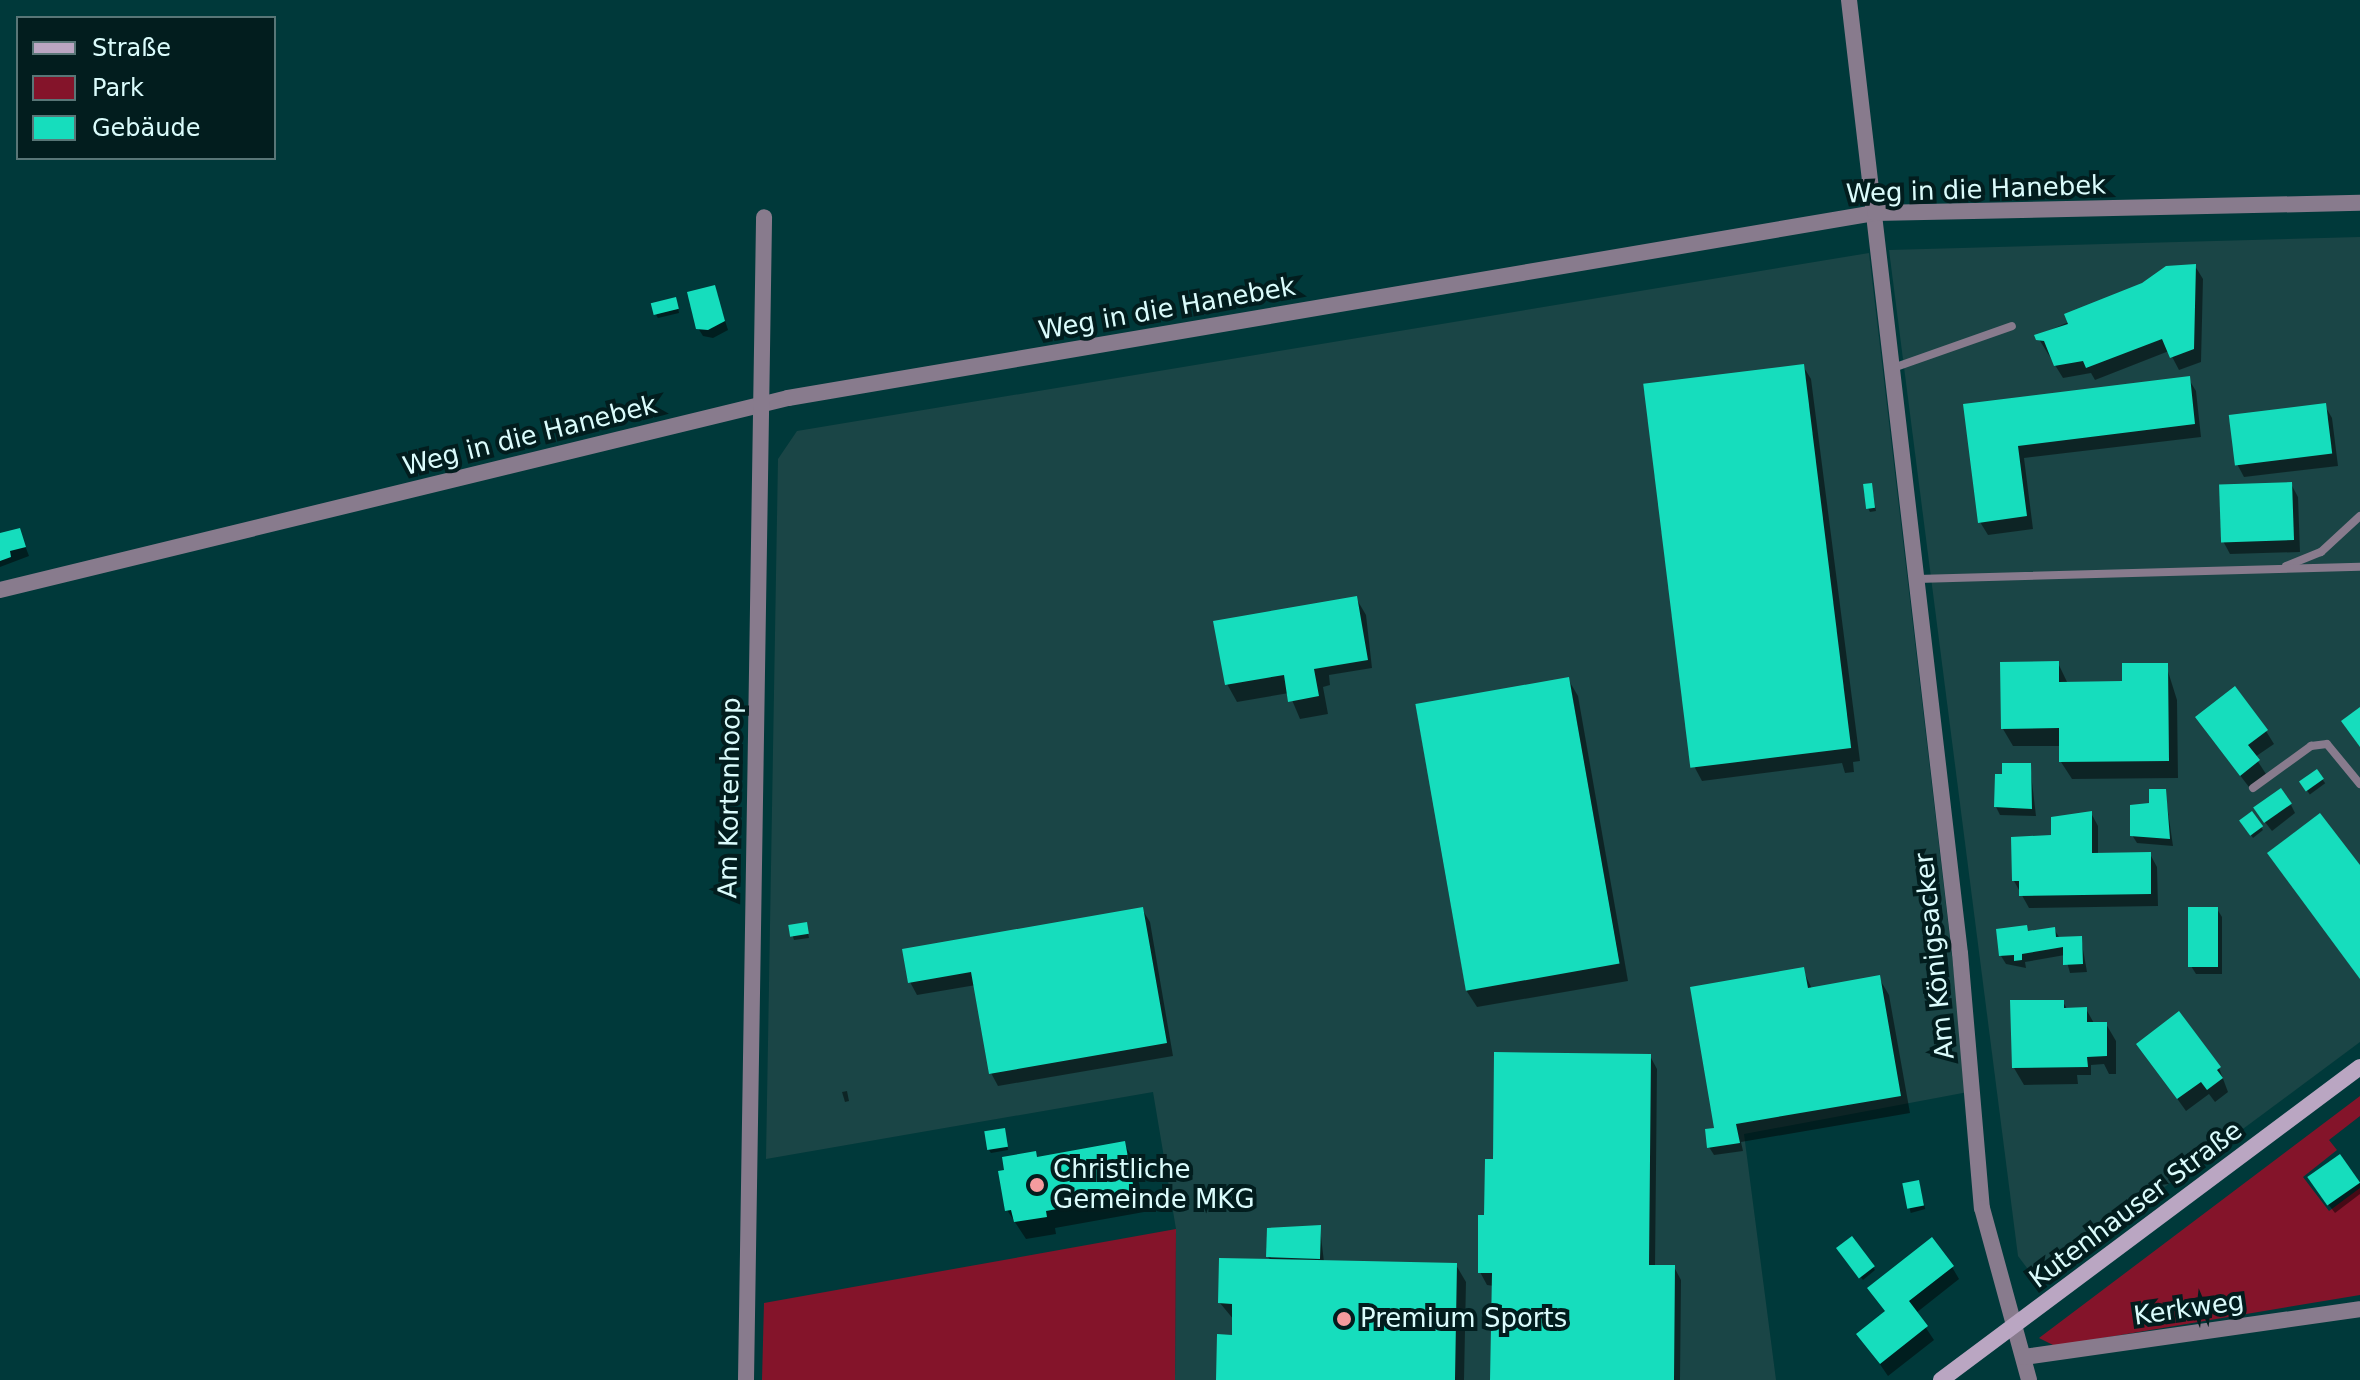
<!DOCTYPE html>
<meta charset="utf-8">
<style>
body{margin:0}
#map{position:relative;width:2360px;height:1380px;overflow:hidden;background:#00393a;font-family:"DejaVu Sans",sans-serif}
div>[style]{position:absolute}
[style*='--x']{left:calc(var(--x)*1px);top:calc(var(--y)*1px);width:calc(var(--w)*1px);rotate:calc(var(--a)*1deg)}
.built>*{inset:0;background:#1a4546}
.green>*{inset:0;background:#84142a}
.shadow>*{inset:0;background:#0007;transform-origin:0 0}
.building>*{inset:0;background:#16ddbd;transform-origin:0 0}
.lane>*{height:8px;margin:-4px;padding:0 4px;transform-origin:4px;border-radius:4px;background:#887b8d}
.street>*{height:16px;margin:-8px;padding:0 8px;transform-origin:8px;border-radius:8px;background:#887b8d}
.secondary>*{height:16px;margin:-8px;padding:0 8px;transform-origin:8px;border-radius:8px;background:#baa6c2}
.dots>*{width:22px;height:22px;translate:-50% -50%;box-sizing:border-box;border:4px solid #021d1e;border-radius:50%}
span{translate:-50% -50%;white-space:nowrap;text-align:center;line-height:1.15;-webkit-text-stroke:8px #021d1e;paint-order:stroke}
.street-label{font-size:26px;color:#dbfcfc}
.poi-label{font-size:26px;color:#dbfcfc}
.left{translate:0 -50%;text-align:left}
.legend{position:absolute;left:16px;top:16px;width:260px;height:144px;box-sizing:border-box;background:#021d1e;border:2px solid #597677;margin:0;padding:10px 14px;list-style:none;font-size:24px;color:#dbfcfc}
.legend li{display:flex;align-items:center;gap:16px;height:40px}
.legend b{width:40px;border:2px solid #597677}
</style>
<div id="map">
<div class="built">
<div style="clip-path:polygon(2360px 237px,2360px 1042px,2054px 1269px,2030px 1272px,2018px 1256px,1889px 250px)"></div>
<div style="clip-path:polygon(1869px 253px,1968px 1092px,1744px 1134px,1776px 1380px,1175px 1380px,1176px 1229px,1153px 1092px,766px 1159px,778px 459px,797px 431px)"></div>
</div>
<div class="green">
<div style="clip-path:polygon(2360px 1096px,2360px 1116px,2329px 1140px,2337px 1150px,2303px 1177px,2329px 1211px,2360px 1188px,2360px 1295px,2055px 1346px,2039px 1338px)"></div>
<div style="clip-path:polygon(1176px 1229px,1175px 1380px,762px 1380px,764px 1303px)"></div>
</div>
<div class="shadow">
<div style="clip-path:polygon(2195px 266px,2203px 279px,2201px 362px,2179px 370px,2169px 351px,2095px 380px,2091px 373px,2063px 378px,2037px 336px)"></div>
<div style="clip-path:polygon(714px 287px,728px 330px,713px 338px,703px 336px,698px 328px)"></div>
<div style="clip-path:polygon(677px 302px,679px 313px,658px 318px,656px 315px)"></div>
<div style="clip-path:polygon(1803px 366px,1811px 379px,1860px 761px,1853px 762px,1854px 772px,1845px 773px,1842px 763px,1702px 781px,1695px 768px)"></div>
<div style="clip-path:polygon(2188px 378px,2196px 391px,2201px 437px,2024px 458px,2033px 529px,1988px 535px,1980px 522px,1966px 406px)"></div>
<div style="clip-path:polygon(2325px 406px,2332px 418px,2338px 466px,2244px 477px,2237px 464px)"></div>
<div style="clip-path:polygon(2291px 484px,2298px 497px,2300px 552px,2230px 554px,2223px 541px)"></div>
<div style="clip-path:polygon(1871px 485px,1876px 511px,1870px 512px,1868px 508px)"></div>
<div style="clip-path:polygon(19px 530px,29px 556px,0 567px,0 535px)"></div>
<div style="clip-path:polygon(1356px 598px,1366px 615px,1372px 668px,1329px 675px,1330px 685px,1323px 687px,1328px 714px,1300px 719px,1289px 693px,1237px 702px,1227px 684px)"></div>
<div style="clip-path:polygon(2058px 663px,2068px 684px,2124px 683px,2166px 665px,2177px 700px,2178px 778px,2072px 779px,2061px 762px,2061px 746px,2013px 746px,2003px 729px)"></div>
<div style="clip-path:polygon(1568px 679px,1578px 696px,1628px 981px,1477px 1007px,1466px 990px)"></div>
<div style="clip-path:polygon(2205px 730px,2266px 731px,2274px 744px,2255px 757px,2266px 774px,2249px 787px)"></div>
<div style="clip-path:polygon(2030px 765px,2036px 816px,2000px 815px,1996px 807px,2004px 776px)"></div>
<div style="left:2317px;top:772px;width:14px;height:19px;rotate:54deg"></div>
<div style="clip-path:polygon(2165px 791px,2173px 846px,2137px 843px,2132px 835px)"></div>
<div style="clip-path:polygon(2291px 805px,2295px 813px,2272px 831px,2261px 817px)"></div>
<div style="clip-path:polygon(2091px 813px,2098px 826px,2098px 854px,2150px 854px,2157px 867px,2158px 906px,2029px 908px,2014px 881px,2053px 837px)"></div>
<div style="clip-path:polygon(2241px 821px,2261px 827px,2263px 830px,2253px 838px)"></div>
<div style="clip-path:polygon(1142px 909px,1150px 922px,1173px 1056px,998px 1086px,991px 1073px,976px 985px,917px 995px,910px 982px)"></div>
<div style="clip-path:polygon(2217px 909px,2222px 917px,2222px 974px,2196px 974px,2191px 966px)"></div>
<div style="clip-path:polygon(790px 927px,807px 927px,809px 938px,794px 940px)"></div>
<div style="clip-path:polygon(2026px 927px,2029px 932px,2054px 929px,2059px 937px,2081px 938px,2087px 972px,2070px 973px,2065px 955px,2025px 962px,2026px 968px,2006px 964px,2001px 956px)"></div>
<div style="clip-path:polygon(1803px 970px,1812px 989px,1879px 978px,1889px 995px,1910px 1113px,1741px 1142px,1743px 1151px,1714px 1155px,1709px 1147px,1716px 1129px)"></div>
<div style="clip-path:polygon(2063px 1002px,2067px 1009px,2086px 1009px,2095px 1025px,2106px 1024px,2116px 1041px,2116px 1074px,2109px 1074px,2104px 1064px,2091px 1065px,2091px 1075px,2077px 1075px,2078px 1084px,2024px 1085px,2014px 1068px)"></div>
<div style="clip-path:polygon(2138px 1044px,2219px 1068px,2228px 1092px,2215px 1102px,2209px 1094px,2186px 1111px)"></div>
<div style="clip-path:polygon(1650px 1056px,1657px 1069px,1655px 1267px,1674px 1267px,1681px 1280px,1680px 1380px,1492px 1380px,1494px 1286px,1487px 1285px,1480px 1272px,1495px 1161px)"></div>
<div style="clip-path:polygon(847px 1091px,849px 1101px,845px 1102px,842px 1092px)"></div>
<div style="clip-path:polygon(1005px 1134px,1008px 1150px,991px 1153px,989px 1150px)"></div>
<div style="clip-path:polygon(1124px 1144px,1135px 1161px,1144px 1212px,1055px 1228px,1056px 1234px,1026px 1239px,1007px 1210px,1038px 1159px)"></div>
<div style="clip-path:polygon(2340px 1156px,2360px 1183px,2360px 1194px,2335px 1213px,2315px 1187px)"></div>
<div style="left:1918px;top:1182px;width:28px;height:15px;rotate:75deg"></div>
<div style="clip-path:polygon(1320px 1228px,1324px 1262px,1456px 1265px,1466px 1282px,1464px 1380px,1218px 1380px,1234px 1337px,1234px 1320px,1220px 1303px,1271px 1261px,1268px 1257px)"></div>
<div style="clip-path:polygon(1841px 1252px,1873px 1267px,1875px 1270px,1863px 1280px)"></div>
<div style="clip-path:polygon(1952px 1267px,1959px 1279px,1916px 1313px,1934px 1340px,1888px 1376px,1859px 1334px,1886px 1312px,1870px 1288px)"></div>
</div>
<div class="building">
<div style="clip-path:polygon(2196px 264px,2194px 349px,2170px 358px,2162px 339px,2086px 368px,2083px 361px,2054px 366px,2044px 341px,2036px 340px,2034px 335px,2068px 324px,2064px 314px,2142px 283px,2166px 266px)"></div>
<div style="clip-path:polygon(715px 285px,725px 321px,708px 330px,696px 329px,687px 292px)"></div>
<div style="left:676px;top:297px;width:12px;height:26px;rotate:76deg"></div>
<div style="left:1804px;top:364px;width:387px;height:162px;rotate:83deg"></div>
<div style="clip-path:polygon(2190px 376px,2195px 424px,2018px 446px,2027px 516px,1978px 523px,1963px 404px)"></div>
<div style="left:2326px;top:403px;width:51px;height:98px;rotate:83deg"></div>
<div style="left:2292px;top:482px;width:58px;height:73px;rotate:88deg"></div>
<div style="left:1872px;top:483px;width:25px;height:9px;rotate:83deg"></div>
<div style="clip-path:polygon(20px 528px,26px 547px,10px 551px,11px 557px,0 561px,0 533px)"></div>
<div style="clip-path:polygon(1357px 596px,1368px 660px,1314px 669px,1319px 696px,1288px 702px,1284px 675px,1225px 685px,1213px 621px)"></div>
<div style="clip-path:polygon(2059px 661px,2059px 682px,2122px 681px,2122px 663px,2168px 663px,2169px 761px,2059px 762px,2059px 728px,2001px 729px,2000px 662px)"></div>
<div style="left:1569px;top:677px;width:291px;height:156px;rotate:80deg"></div>
<div style="clip-path:polygon(2235px 686px,2268px 730px,2248px 745px,2260px 760px,2240px 776px,2195px 717px)"></div>
<div style="clip-path:polygon(2360px 707px,2360px 747px,2341px 721px)"></div>
<div style="clip-path:polygon(2002px 763px,2031px 763px,2032px 809px,1994px 807px,1995px 774px,2002px 774px)"></div>
<div style="left:2317px;top:769px;width:12px;height:22px;rotate:55deg"></div>
<div style="left:2281px;top:788px;width:19px;height:34px;rotate:55deg"></div>
<div style="clip-path:polygon(2149px 789px,2166px 789px,2170px 839px,2130px 836px,2130px 805px,2149px 803px)"></div>
<div style="clip-path:polygon(2092px 811px,2092px 853px,2151px 852px,2151px 894px,2019px 896px,2019px 881px,2012px 881px,2011px 837px,2051px 835px,2051px 817px)"></div>
<div style="left:2252px;top:811px;width:19px;height:16px;rotate:54deg"></div>
<div style="clip-path:polygon(2320px 813px,2360px 865px,2360px 979px,2267px 853px)"></div>
<div style="clip-path:polygon(1143px 907px,1167px 1043px,989px 1074px,971px 972px,908px 983px,902px 949px)"></div>
<div style="left:2188px;top:907px;width:30px;height:60px"></div>
<div style="left:807px;top:922px;width:12px;height:19px;rotate:81deg"></div>
<div style="clip-path:polygon(2027px 925px,2028px 931px,2055px 927px,2056px 937px,2082px 936px,2083px 964px,2063px 965px,2063px 947px,2022px 954px,2022px 960px,2014px 961px,2014px 955px,1999px 956px,1996px 929px)"></div>
<div style="clip-path:polygon(1804px 967px,1808px 988px,1880px 975px,1901px 1096px,1736px 1124px,1740px 1143px,1707px 1148px,1705px 1129px,1714px 1128px,1690px 987px)"></div>
<div style="clip-path:polygon(2010px 1000px,2064px 1000px,2064px 1008px,2087px 1007px,2087px 1022px,2107px 1022px,2107px 1056px,2087px 1057px,2088px 1067px,2012px 1068px)"></div>
<div style="clip-path:polygon(2179px 1011px,2221px 1067px,2217px 1070px,2223px 1078px,2207px 1090px,2201px 1082px,2177px 1099px,2136px 1044px)"></div>
<div style="clip-path:polygon(1494px 1052px,1651px 1054px,1649px 1265px,1675px 1265px,1674px 1380px,1490px 1380px,1492px 1273px,1478px 1273px,1478px 1215px,1484px 1215px,1485px 1159px,1493px 1159px)"></div>
<div style="left:1005px;top:1128px;width:19px;height:21px;rotate:81deg"></div>
<div style="clip-path:polygon(1125px 1141px,1135px 1195px,1046px 1211px,1047px 1217px,1014px 1222px,1011px 1210px,1005px 1211px,998px 1171px,1004px 1170px,1002px 1157px,1036px 1151px,1037px 1157px)"></div>
<div style="left:2340px;top:1154px;width:35px;height:40px;rotate:55deg"></div>
<div style="left:1919px;top:1180px;width:26px;height:17px;rotate:79deg"></div>
<div style="clip-path:polygon(1321px 1225px,1320px 1259px,1266px 1257px,1267px 1228px)"></div>
<div style="left:1852px;top:1236px;width:38px;height:20px;rotate:53deg"></div>
<div style="clip-path:polygon(1932px 1237px,1954px 1266px,1909px 1301px,1928px 1326px,1880px 1364px,1856px 1334px,1885px 1311px,1867px 1288px)"></div>
<div style="clip-path:polygon(1219px 1258px,1457px 1263px,1455px 1380px,1216px 1380px,1217px 1334px,1232px 1335px,1232px 1304px,1218px 1303px)"></div>
</div>
<div class="lane">
<div style="--x:1893;--y:368;--w:126;--a:-19.4"></div>
<div style="--x:2286;--y:566;--w:38;--a:-22"></div>
<div style="--x:2321;--y:552;--w:53;--a:-42.7"></div>
<div style="--x:1917;--y:579;--w:443;--a:-1.6"></div>
<div style="--x:2253;--y:788;--w:72;--a:-35.9"></div>
<div style="--x:2311;--y:746;--w:16;--a:-7"></div>
<div style="--x:2327;--y:744;--w:52;--a:50.5"></div>
</div>
<div class="street">
<div style="--x:1849;--y:0;--w:959;--a:83.36"></div>
<div style="--x:1960;--y:953;--w:256;--a:85.1"></div>
<div style="--x:1982;--y:1208;--w:178;--a:74.7"></div>
<div style="--x:0;--y:590;--w:811;--a:-13.69"></div>
<div style="--x:788;--y:398;--w:1103;--a:-9.66"></div>
<div style="--x:1875;--y:213;--w:485;--a:-1.2"></div>
<div style="--x:2024;--y:1357;--w:339;--a:-8.1"></div>
<div style="--x:746;--y:1380;--w:1163;--a:-89.11"></div>
</div>
<div class="secondary">
<div style="--x:1941;--y:1380;--w:523;--a:-36.76"></div>
</div>
<div class="dots">
<div style="left:1037px;top:1185px;background:#f59b9e"></div>
<div style="left:1344px;top:1319px;background:#f59b9e"></div>
</div>
<div class="street-label">
<span style="left:1976px;top:190px;rotate:-2deg">Weg in die Hanebek</span>
<span style="left:1167px;top:309px;rotate:-10deg">Weg in die Hanebek</span>
<span style="left:530px;top:436px;rotate:-14deg">Weg in die Hanebek</span>
<span style="left:730px;top:798px;rotate:-89deg">Am Kortenhoop</span>
<span style="left:1935px;top:956px;rotate:-96deg">Am Königsacker</span>
<span style="left:2136px;top:1205px;rotate:-37deg">Kutenhauser Straße</span>
<span style="left:2189px;top:1309px;rotate:-8deg">Kerkweg</span>
</div>
<div class="poi-label">
<span class="left" style="left:1053px;top:1185px">Christliche<br>Gemeinde MKG</span>
<span class="left" style="left:1360px;top:1319px">Premium Sports</span>
</div>
<ul class="legend">
<li><b style="height:10px;background:#baa6c2"></b>Straße</li>
<li><b style="height:22px;background:#84142a"></b>Park</li>
<li><b style="height:22px;background:#16ddbd"></b>Gebäude</li>
</ul>
</div>
